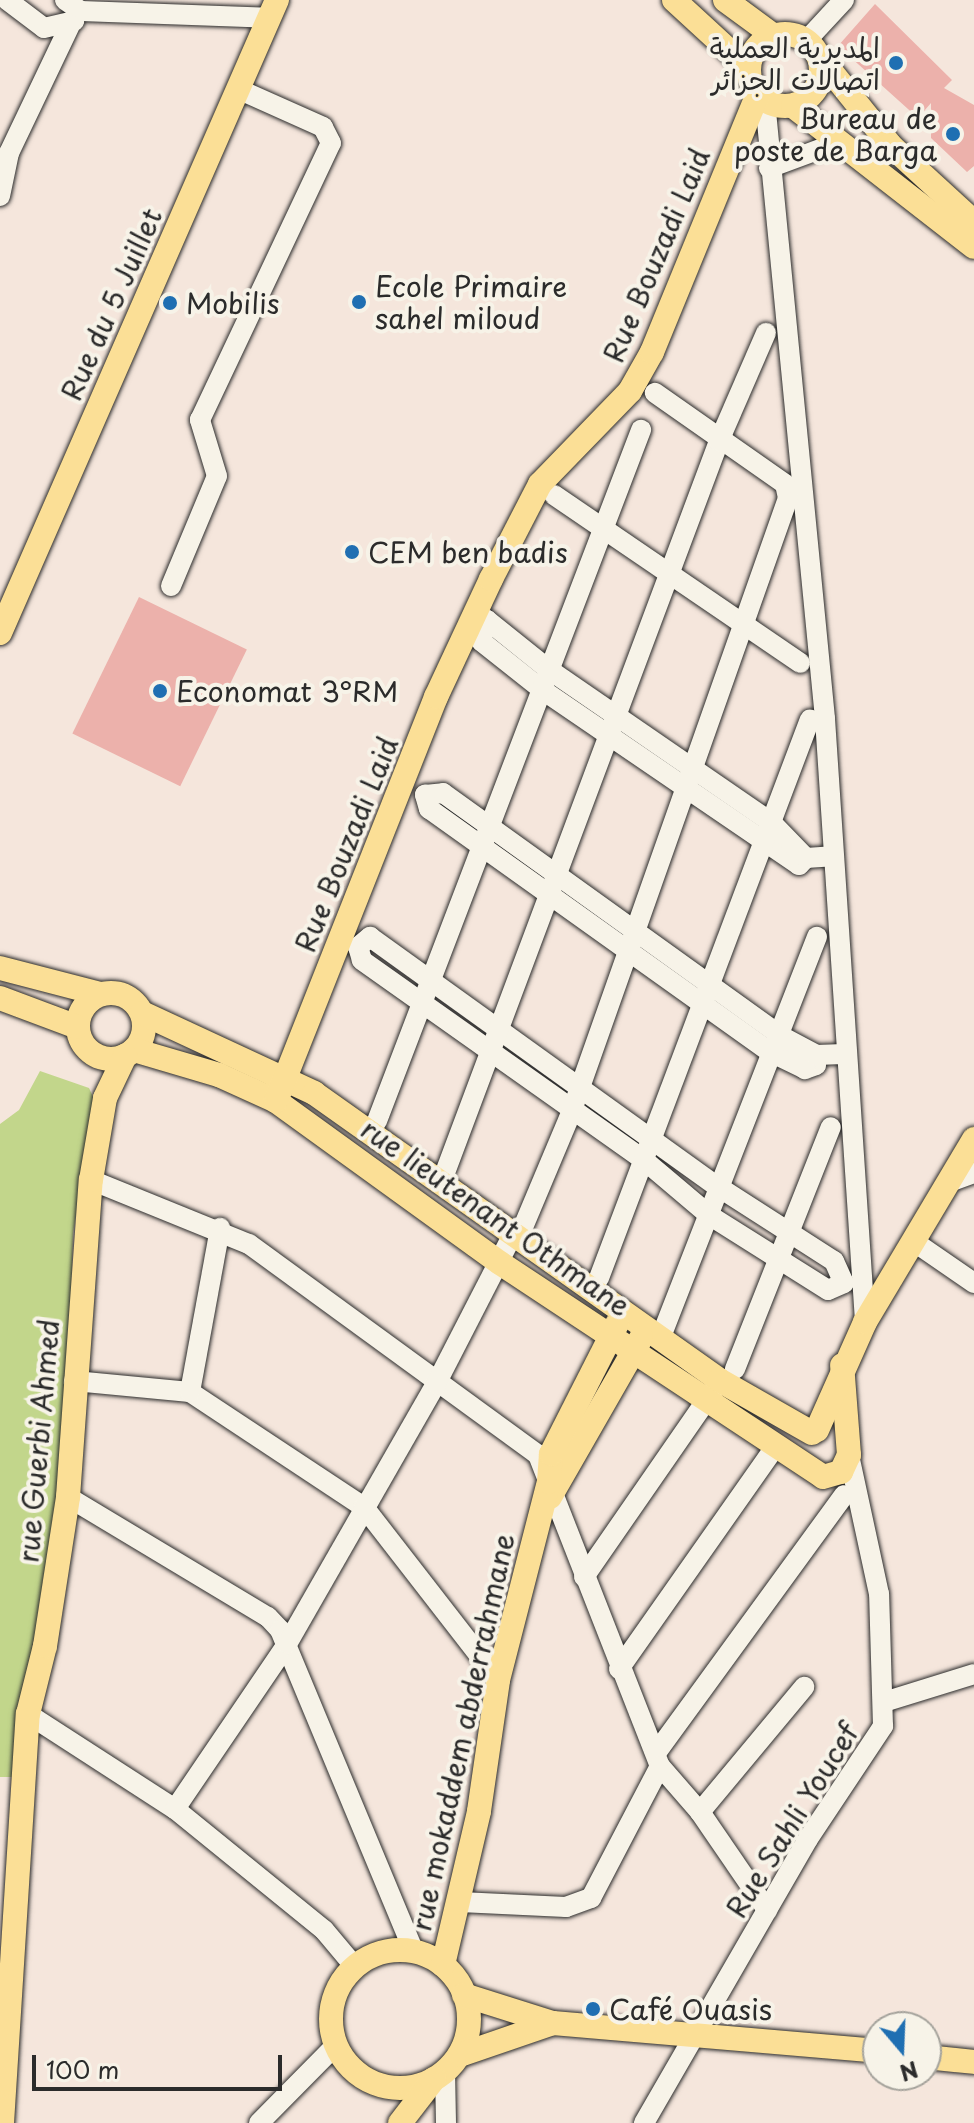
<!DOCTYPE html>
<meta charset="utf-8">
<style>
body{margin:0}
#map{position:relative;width:974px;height:2123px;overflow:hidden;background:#f5e6dc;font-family:"Playpen Sans","Playpen Sans Arabic",sans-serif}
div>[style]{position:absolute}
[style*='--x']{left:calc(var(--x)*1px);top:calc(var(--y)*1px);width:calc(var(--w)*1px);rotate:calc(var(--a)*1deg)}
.green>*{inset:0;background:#c2d68b}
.building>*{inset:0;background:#ecb1ab;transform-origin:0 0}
.roads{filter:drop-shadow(0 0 2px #2b2b2b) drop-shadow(0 0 2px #2b2b2b)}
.minor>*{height:20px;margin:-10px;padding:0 10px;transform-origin:10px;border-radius:10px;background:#f7f3e8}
.major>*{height:24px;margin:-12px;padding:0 12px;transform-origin:12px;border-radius:12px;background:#fbdf96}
.major>.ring{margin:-12px;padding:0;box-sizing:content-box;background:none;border:24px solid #fbdf96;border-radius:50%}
.dots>*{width:22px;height:22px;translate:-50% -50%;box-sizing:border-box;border:4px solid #f7f3e8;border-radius:50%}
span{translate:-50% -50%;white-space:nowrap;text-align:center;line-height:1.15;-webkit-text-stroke:8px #f7f3e8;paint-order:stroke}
.poi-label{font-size:28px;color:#2b2b2b}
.right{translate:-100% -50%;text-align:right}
.left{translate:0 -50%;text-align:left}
.street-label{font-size:28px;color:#2b2b2b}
.north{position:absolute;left:862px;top:2011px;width:80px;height:80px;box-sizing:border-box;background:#f7f3e8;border:2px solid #a5a39c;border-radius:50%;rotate:161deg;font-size:22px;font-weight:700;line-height:32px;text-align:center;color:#2b2b2b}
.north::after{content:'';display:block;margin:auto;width:28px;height:36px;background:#1f6fb2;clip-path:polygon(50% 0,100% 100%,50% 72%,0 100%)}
.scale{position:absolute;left:32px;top:2055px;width:250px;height:36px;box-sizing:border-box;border:4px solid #2b2b2b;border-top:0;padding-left:10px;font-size:24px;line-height:28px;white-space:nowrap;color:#2b2b2b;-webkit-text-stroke:6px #f7f3e8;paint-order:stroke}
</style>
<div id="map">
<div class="green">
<div style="clip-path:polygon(40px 1071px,89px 1088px,95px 1101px,73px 1233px,67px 1437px,52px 1567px,17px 1719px,12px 1777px,0 1777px,0 1124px,19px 1110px)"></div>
</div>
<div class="building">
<div style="clip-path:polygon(875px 4px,952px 80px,944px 88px,974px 105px,974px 166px,967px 172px,931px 138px,931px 103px,918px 118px,838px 46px)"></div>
<div style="left:139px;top:597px;width:120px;height:152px;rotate:26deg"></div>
</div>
<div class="roads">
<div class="minor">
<div style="--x:7;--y:0;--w:46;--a:37.1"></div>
<div style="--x:44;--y:28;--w:31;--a:-13"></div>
<div style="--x:65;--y:0;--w:19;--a:35"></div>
<div style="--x:81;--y:11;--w:187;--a:2.1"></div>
<div style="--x:806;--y:41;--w:56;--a:-47.2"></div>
<div style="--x:765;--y:101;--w:621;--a:84.45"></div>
<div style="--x:825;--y:719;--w:604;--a:86.2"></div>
<div style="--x:769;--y:168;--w:75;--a:-20.4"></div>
<div style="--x:0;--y:196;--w:44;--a:-78.2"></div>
<div style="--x:9;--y:153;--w:142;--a:-64.5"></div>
<div style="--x:554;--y:495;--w:298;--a:34.3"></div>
<div style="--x:171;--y:586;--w:119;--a:-67.3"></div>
<div style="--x:217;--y:476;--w:59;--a:-106.9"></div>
<div style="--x:200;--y:420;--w:306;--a:-64.7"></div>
<div style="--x:331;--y:143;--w:18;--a:-117"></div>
<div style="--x:323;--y:127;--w:91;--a:-156"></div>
<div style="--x:806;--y:858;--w:10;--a:135"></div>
<div style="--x:799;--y:865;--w:314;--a:-145.7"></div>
<div style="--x:540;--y:688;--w:75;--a:-141.5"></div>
<div style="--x:481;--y:641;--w:22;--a:-74"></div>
<div style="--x:487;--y:620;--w:78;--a:38.8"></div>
<div style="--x:548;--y:669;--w:272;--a:34.5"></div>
<div style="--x:772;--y:823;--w:49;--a:45.8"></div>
<div style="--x:806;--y:858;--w:26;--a:-4"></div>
<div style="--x:370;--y:937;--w:427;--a:35.7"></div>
<div style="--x:717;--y:1186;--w:139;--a:32.7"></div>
<div style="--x:834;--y:1261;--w:24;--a:66"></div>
<div style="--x:844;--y:1283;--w:17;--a:156"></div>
<div style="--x:828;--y:1290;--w:141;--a:-147.8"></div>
<div style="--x:709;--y:1215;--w:85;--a:-139.8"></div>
<div style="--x:644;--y:1160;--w:346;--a:-144.7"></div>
<div style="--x:362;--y:960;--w:14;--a:-107"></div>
<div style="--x:358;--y:947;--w:16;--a:-40"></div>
<div style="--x:816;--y:1055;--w:10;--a:90"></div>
<div style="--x:816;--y:1065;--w:12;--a:160"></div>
<div style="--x:805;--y:1069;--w:39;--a:-154"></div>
<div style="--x:770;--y:1052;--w:419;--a:-144.5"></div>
<div style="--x:429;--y:809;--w:15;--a:-106"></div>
<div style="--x:425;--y:795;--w:18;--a:-6"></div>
<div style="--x:443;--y:793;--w:416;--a:35.7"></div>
<div style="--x:781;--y:1036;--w:40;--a:28"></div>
<div style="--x:816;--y:1055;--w:28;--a:-2"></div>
<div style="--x:377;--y:1121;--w:740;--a:-69.09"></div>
<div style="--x:446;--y:1170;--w:778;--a:-69.47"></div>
<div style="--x:719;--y:441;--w:118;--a:-66.5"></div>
<div style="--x:91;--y:1180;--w:170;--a:22.1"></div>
<div style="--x:249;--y:1244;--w:358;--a:36.1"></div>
<div style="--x:538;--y:1455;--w:334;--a:68.6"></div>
<div style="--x:949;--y:1182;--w:27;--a:-20"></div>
<div style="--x:524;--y:1225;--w:121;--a:-67.2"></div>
<div style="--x:571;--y:1113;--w:652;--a:-70.56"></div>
<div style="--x:788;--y:498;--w:14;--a:-102"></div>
<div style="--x:785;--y:484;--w:159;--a:-145"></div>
<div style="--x:913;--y:1241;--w:74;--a:34.5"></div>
<div style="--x:599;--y:1278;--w:597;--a:-69.32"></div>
<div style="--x:664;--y:1329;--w:421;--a:-68.7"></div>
<div style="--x:735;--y:1369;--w:260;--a:-68.4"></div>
<div style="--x:74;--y:1381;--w:117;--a:5.4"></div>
<div style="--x:190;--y:1392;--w:209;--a:33.5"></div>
<div style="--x:364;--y:1507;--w:219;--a:52.2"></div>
<div style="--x:190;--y:1392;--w:167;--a:-79.6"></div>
<div style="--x:68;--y:1497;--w:233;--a:31"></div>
<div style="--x:268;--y:1617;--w:18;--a:47"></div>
<div style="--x:280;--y:1630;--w:349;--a:67.4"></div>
<div style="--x:584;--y:1577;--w:229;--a:-55.3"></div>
<div style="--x:619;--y:1669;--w:273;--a:-54.9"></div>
<div style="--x:887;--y:1701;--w:91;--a:-17.2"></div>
<div style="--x:28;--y:1714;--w:175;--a:32.9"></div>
<div style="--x:175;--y:1809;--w:192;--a:39.1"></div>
<div style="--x:324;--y:1930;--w:48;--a:50"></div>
<div style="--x:656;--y:1753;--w:319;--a:-53.9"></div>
<div style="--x:175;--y:1809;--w:199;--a:-55.8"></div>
<div style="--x:287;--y:1644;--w:300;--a:-60.2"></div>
<div style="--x:436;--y:1384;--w:169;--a:-62.8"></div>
<div style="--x:700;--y:1812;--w:119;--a:55.6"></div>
<div style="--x:460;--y:1902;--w:106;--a:2.7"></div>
<div style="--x:566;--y:1907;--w:27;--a:-20"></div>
<div style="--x:591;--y:1898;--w:149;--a:-62.4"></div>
<div style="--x:660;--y:1766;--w:61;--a:49"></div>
<div style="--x:700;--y:1812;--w:163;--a:-50.2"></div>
<div style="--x:445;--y:2071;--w:52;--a:88.9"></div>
<div style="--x:259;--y:2123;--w:110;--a:-45.4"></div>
<div style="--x:644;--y:2123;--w:328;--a:-60"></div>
<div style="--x:808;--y:1839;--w:136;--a:-56.4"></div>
<div style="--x:883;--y:1726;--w:132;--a:-91.7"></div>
<div style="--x:879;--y:1594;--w:142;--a:-102.2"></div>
</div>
<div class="major">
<div style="--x:674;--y:0;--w:102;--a:42.6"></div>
<div style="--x:725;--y:0;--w:61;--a:36.3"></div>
<div class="ring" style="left:749px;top:34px;width:48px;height:48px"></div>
<div style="--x:818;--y:55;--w:115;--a:51.3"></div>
<div style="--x:890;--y:145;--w:114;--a:42.5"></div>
<div style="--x:793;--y:106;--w:229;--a:37.9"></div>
<div style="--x:0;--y:633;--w:691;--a:-66.37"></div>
<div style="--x:0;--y:968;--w:103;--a:14.6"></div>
<div class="ring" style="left:78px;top:993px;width:42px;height:42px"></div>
<div style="--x:0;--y:998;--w:82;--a:20.6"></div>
<div style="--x:142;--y:1013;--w:190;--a:24.9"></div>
<div style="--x:314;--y:1093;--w:496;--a:35.3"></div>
<div style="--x:719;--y:1380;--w:107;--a:29.7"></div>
<div style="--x:134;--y:1050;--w:89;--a:16.4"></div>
<div style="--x:219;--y:1075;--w:63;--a:24.5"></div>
<div style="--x:276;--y:1101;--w:276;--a:35.9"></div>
<div style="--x:500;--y:1263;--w:387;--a:33.5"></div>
<div style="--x:823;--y:1477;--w:19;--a:-16"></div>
<div style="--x:841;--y:1472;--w:19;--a:-65"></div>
<div style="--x:849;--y:1455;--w:90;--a:-94.4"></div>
<div style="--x:276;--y:1101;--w:435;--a:-68.4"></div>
<div style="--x:436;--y:697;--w:130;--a:-65"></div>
<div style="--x:491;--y:579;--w:107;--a:-62.7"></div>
<div style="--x:540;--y:484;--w:129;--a:-45.9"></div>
<div style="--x:630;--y:391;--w:45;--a:-60.6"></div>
<div style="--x:652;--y:352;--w:280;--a:-67.7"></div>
<div style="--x:817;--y:1430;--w:118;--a:-66"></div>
<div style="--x:865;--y:1322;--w:213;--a:-59.2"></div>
<div style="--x:550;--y:1497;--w:183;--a:-60.2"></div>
<div class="ring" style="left:331px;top:1950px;width:114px;height:114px"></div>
<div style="--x:443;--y:1965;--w:158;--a:-76.8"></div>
<div style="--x:479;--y:1811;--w:132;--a:-81.7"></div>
<div style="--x:498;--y:1680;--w:204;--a:-75.6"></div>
<div style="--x:549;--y:1482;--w:28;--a:-86"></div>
<div style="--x:551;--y:1454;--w:146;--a:-63.1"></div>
<div style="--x:464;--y:1995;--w:93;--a:17.5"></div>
<div style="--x:553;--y:2023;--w:326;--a:4.9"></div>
<div style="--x:460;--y:2055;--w:98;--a:-19"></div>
<div style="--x:926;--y:2057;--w:48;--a:5.9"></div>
<div style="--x:2;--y:2123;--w:410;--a:-86.4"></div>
<div style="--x:28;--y:1714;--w:70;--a:-76"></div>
<div style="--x:45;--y:1646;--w:151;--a:-81.2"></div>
<div style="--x:68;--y:1497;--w:318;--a:-85.9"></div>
<div style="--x:91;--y:1180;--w:83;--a:-80.3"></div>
<div style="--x:105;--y:1098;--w:47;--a:-64.5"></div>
<div style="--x:400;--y:2123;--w:56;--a:-52.3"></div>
</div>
</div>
<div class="dots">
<div style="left:896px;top:63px;background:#1f6fb2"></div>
<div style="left:953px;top:134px;background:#1f6fb2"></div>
<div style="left:359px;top:302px;background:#1f6fb2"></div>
<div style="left:170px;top:303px;background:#1f6fb2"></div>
<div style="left:352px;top:552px;background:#1f6fb2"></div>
<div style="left:160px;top:691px;background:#1f6fb2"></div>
<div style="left:593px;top:2009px;background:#1f6fb2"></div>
</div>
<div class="poi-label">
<span class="right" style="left:880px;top:63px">المديرية العملية<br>اتصالات الجزائر</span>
<span class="right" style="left:937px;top:134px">Bureau de<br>poste de Barga</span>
<span class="left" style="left:375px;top:302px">Ecole Primaire<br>sahel miloud</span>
<span class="left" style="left:186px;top:303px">Mobilis</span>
<span class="left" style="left:368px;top:552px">CEM ben badis</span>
<span class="left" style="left:176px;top:691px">Economat 3°RM</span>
<span class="left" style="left:609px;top:2009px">Café Ouasis</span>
</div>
<div class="street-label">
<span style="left:656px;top:255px;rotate:-67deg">Rue Bouzadi Laid</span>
<span style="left:111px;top:304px;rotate:-66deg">Rue du 5 Juillet</span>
<span style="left:346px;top:844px;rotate:-68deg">Rue Bouzadi Laid</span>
<span style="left:496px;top:1217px;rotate:35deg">rue lieutenant Othmane</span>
<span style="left:38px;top:1441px;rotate:-85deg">rue Guerbi Ahmed</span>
<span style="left:462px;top:1732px;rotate:-78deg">rue mokaddem abderrahmane</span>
<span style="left:792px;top:1820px;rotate:-58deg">Rue Sahli Youcef</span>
</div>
<div class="north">N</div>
<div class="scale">100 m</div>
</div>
